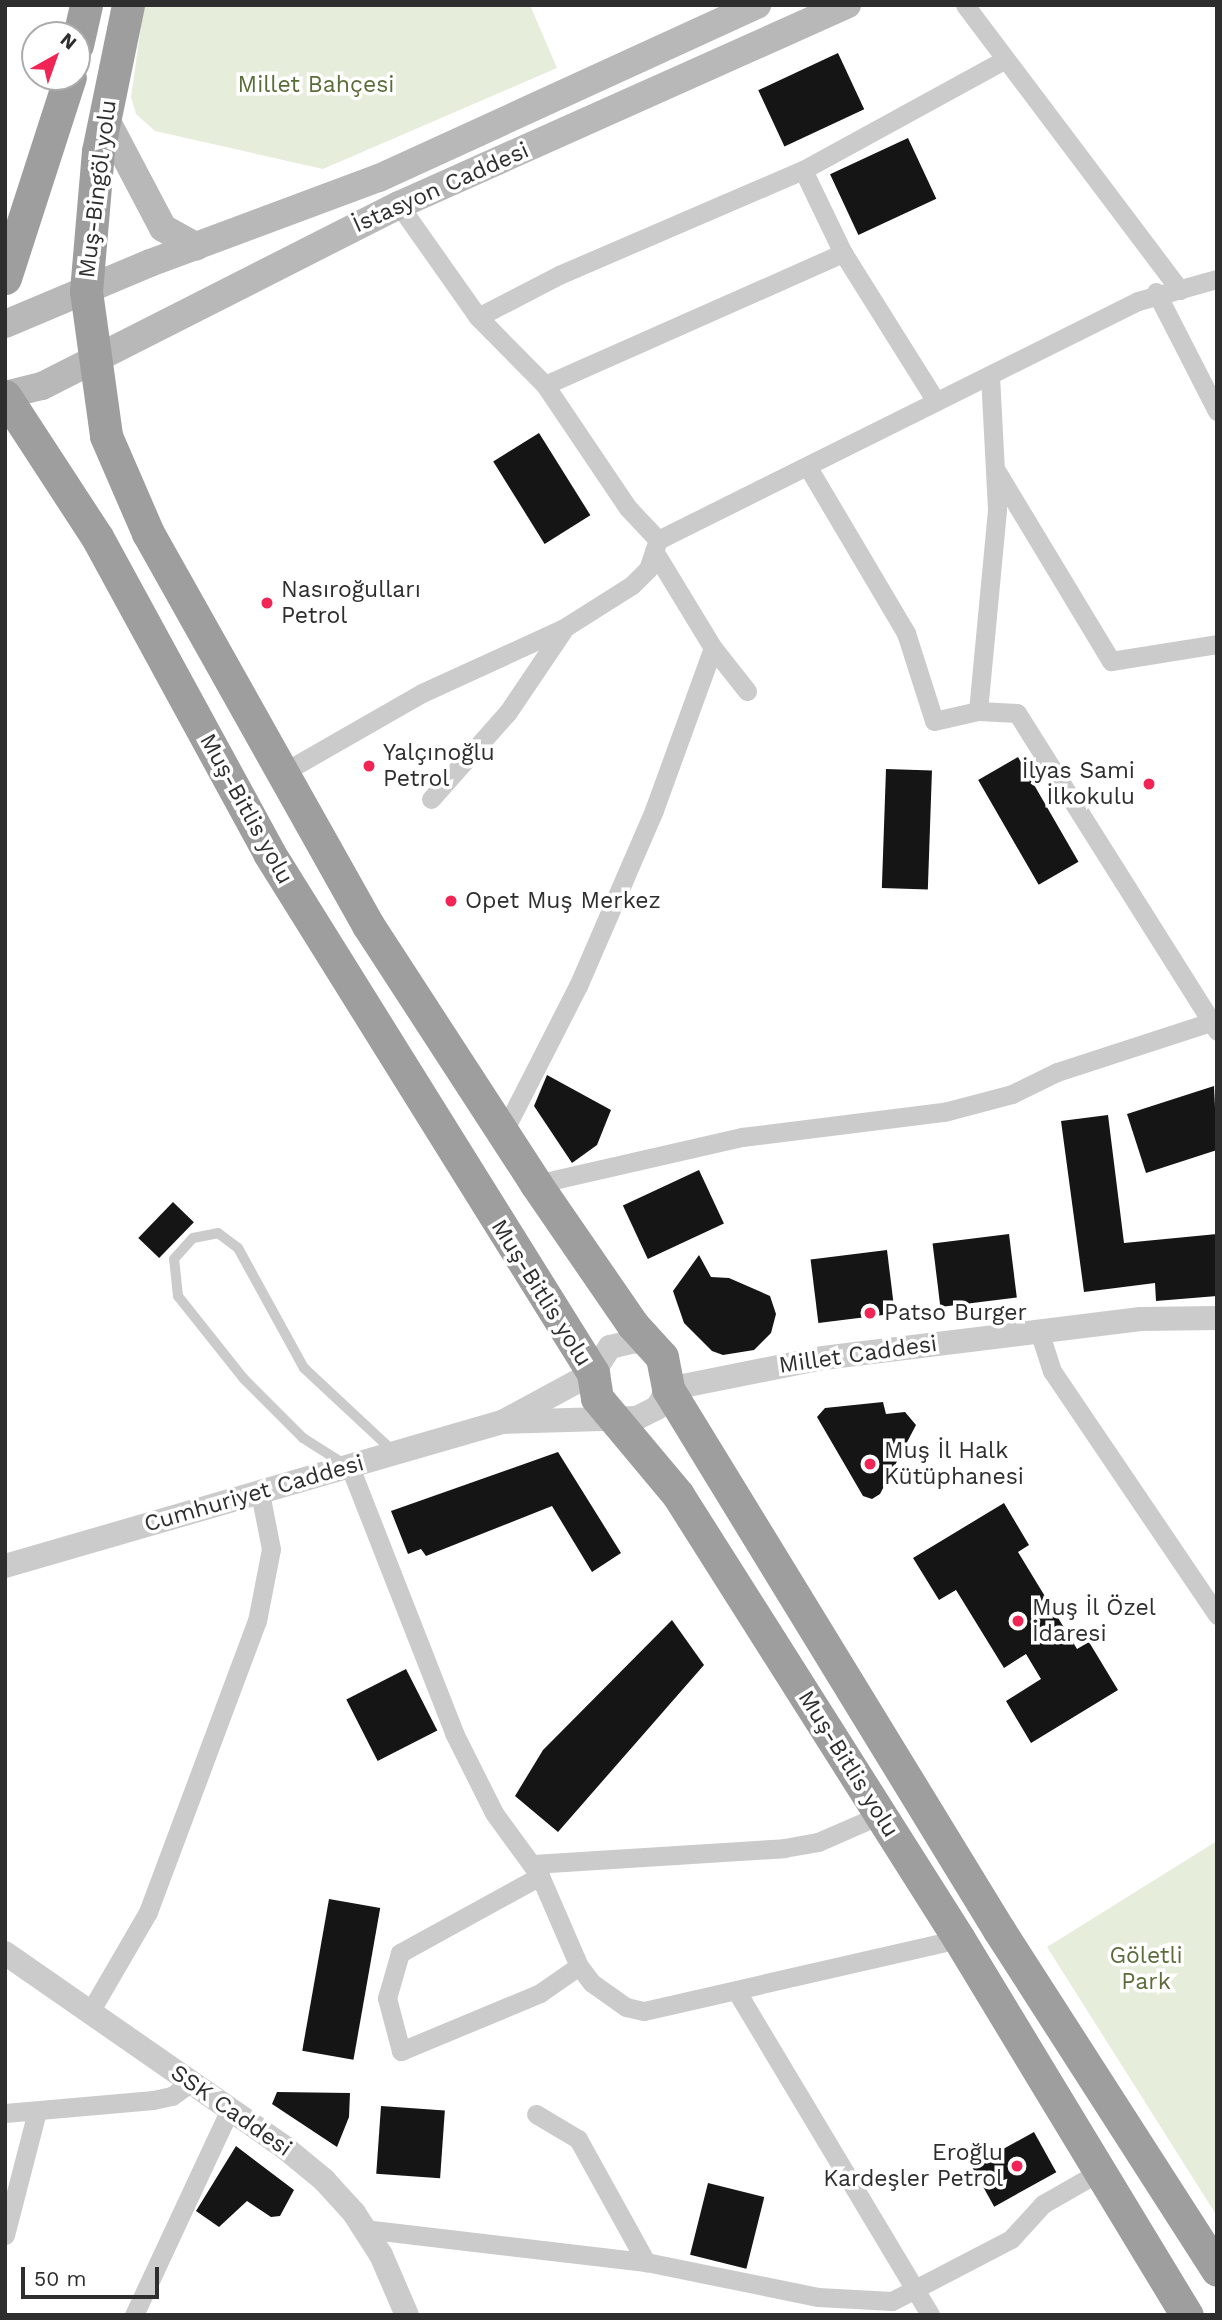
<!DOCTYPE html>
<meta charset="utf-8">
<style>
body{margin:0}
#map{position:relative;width:1222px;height:2320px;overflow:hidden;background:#fff;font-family:"Work Sans",sans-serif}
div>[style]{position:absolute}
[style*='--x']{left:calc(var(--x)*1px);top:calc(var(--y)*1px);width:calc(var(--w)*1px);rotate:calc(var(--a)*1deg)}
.green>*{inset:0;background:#e7eddb}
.building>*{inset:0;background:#151515;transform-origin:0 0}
.service>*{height:10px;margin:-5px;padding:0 5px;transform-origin:5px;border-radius:5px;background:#cbcbcb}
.minor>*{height:19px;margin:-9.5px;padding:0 9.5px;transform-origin:9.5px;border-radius:9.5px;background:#cbcbcb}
.tertiary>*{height:24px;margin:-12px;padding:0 12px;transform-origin:12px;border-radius:12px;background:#cbcbcb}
.secondary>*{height:28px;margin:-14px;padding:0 14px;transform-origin:14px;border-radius:14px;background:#b8b8b8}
.trunk>*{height:33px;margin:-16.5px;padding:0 16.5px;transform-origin:16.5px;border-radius:16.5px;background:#9e9e9e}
.dots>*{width:19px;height:19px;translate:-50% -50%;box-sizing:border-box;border:4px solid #fff;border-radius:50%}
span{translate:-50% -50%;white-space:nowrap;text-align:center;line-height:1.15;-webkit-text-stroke:7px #fff;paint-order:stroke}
.park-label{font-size:23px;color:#5a6d39}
.street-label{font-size:23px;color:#2e2e2e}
.poi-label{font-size:23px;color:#2e2e2e}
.left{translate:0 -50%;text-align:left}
.right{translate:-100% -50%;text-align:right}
.frame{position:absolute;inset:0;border:7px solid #2e2e2e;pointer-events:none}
.north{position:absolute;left:21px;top:21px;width:70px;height:70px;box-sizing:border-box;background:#fff;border:2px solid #ababab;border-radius:50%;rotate:40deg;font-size:19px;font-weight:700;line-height:28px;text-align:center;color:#2e2e2e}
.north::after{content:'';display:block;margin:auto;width:24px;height:32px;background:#f12555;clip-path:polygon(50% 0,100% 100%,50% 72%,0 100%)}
.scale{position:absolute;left:21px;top:2267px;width:138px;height:32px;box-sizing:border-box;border:4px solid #2e2e2e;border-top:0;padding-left:9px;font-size:21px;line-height:24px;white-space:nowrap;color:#2e2e2e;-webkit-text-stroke:5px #fff;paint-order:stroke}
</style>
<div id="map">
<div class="green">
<div style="clip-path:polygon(144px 5px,530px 5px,557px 68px,323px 169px,155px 131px,136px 114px,131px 97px)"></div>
<div style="clip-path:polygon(1217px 1841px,1217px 2216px,1047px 1947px)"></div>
</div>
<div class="building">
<div style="left:838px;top:53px;width:62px;height:88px;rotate:65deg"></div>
<div style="left:908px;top:138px;width:67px;height:86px;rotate:65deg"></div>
<div style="left:539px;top:433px;width:97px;height:54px;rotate:58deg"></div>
<div style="left:1018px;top:757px;width:121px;height:46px;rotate:60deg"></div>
<div style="left:886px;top:769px;width:46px;height:119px;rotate:2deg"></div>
<div style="clip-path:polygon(547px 1075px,611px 1110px,597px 1145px,572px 1163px,534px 1106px)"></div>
<div style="clip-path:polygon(1214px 1086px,1217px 1150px,1146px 1173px,1127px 1114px)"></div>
<div style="clip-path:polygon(1108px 1115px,1124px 1243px,1217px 1234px,1217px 1296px,1156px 1301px,1155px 1283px,1084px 1292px,1061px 1121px)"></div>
<div style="left:699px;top:1170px;width:59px;height:84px;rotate:65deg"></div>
<div style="left:173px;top:1202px;width:29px;height:50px;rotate:44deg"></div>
<div style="left:1009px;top:1234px;width:64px;height:77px;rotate:83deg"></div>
<div style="left:887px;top:1250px;width:64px;height:77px;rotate:83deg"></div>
<div style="clip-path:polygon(699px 1255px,711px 1277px,729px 1278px,770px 1296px,776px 1314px,771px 1333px,754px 1350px,723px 1355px,712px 1351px,684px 1323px,673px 1291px)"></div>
<div style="clip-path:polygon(883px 1402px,886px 1414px,905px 1412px,916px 1425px,880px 1494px,872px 1499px,863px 1496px,817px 1417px,825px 1408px)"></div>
<div style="clip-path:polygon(558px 1452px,621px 1553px,592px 1572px,552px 1506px,426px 1556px,421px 1549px,408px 1554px,391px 1511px)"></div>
<div style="clip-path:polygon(1004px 1503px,1029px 1545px,1018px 1552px,1077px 1649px,1089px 1642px,1118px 1690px,1031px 1743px,1006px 1701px,1041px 1679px,1026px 1654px,1004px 1668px,956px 1590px,939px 1600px,913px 1558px)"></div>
<div style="clip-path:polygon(672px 1620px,704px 1665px,558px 1832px,515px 1796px,543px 1750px)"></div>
<div style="left:406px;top:1669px;width:69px;height:67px;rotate:63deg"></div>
<div style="left:329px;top:1899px;width:52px;height:154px;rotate:10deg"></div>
<div style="clip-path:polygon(277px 2092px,350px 2093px,349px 2117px,337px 2147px,272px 2104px)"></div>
<div style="left:381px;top:2106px;width:64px;height:68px;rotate:4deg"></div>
<div style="left:1034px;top:2132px;width:46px;height:71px;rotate:61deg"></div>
<div style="clip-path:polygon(236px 2146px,294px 2190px,280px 2216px,271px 2217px,247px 2201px,219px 2227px,196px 2211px)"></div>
<div style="left:708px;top:2183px;width:58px;height:74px;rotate:14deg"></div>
</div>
<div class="service">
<div style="--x:344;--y:1464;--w:49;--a:-147.6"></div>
<div style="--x:303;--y:1438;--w:83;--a:-135"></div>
<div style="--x:244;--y:1379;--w:106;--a:-128.5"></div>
<div style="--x:178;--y:1296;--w:37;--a:-96"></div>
<div style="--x:174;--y:1259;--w:28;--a:-48"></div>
<div style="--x:193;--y:1238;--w:25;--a:-11"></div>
<div style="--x:218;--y:1233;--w:25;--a:37"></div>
<div style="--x:238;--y:1248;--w:137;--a:61.2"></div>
<div style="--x:304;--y:1368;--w:120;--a:43"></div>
</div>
<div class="minor">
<div style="--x:965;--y:5;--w:357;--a:53"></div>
<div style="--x:803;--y:170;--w:92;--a:64.3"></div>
<div style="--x:843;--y:253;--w:175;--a:57.9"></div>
<div style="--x:399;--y:205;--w:137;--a:54.8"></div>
<div style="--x:478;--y:317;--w:95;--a:45.4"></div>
<div style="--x:545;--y:385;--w:148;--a:56"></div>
<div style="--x:628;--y:508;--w:44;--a:46.8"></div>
<div style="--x:1156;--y:292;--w:134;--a:62.9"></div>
<div style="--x:478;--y:317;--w:91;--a:-27.4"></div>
<div style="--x:559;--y:275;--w:266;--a:-23.3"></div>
<div style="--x:803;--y:170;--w:229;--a:-28.7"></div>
<div style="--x:545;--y:385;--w:326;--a:-23.9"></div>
<div style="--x:809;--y:469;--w:191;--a:59.4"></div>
<div style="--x:906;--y:633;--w:92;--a:72.3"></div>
<div style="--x:934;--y:721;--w:45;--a:-12.8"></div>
<div style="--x:978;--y:711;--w:39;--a:3"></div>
<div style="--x:1017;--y:713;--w:376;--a:57.8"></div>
<div style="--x:997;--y:472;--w:221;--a:58.9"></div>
<div style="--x:1111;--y:661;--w:107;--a:-9.1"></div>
<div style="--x:654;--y:551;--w:114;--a:58.7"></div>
<div style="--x:713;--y:648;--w:55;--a:51.7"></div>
<div style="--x:978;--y:711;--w:203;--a:-84.6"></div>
<div style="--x:997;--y:509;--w:133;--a:-93"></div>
<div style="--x:284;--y:772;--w:159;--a:-29.8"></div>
<div style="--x:422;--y:693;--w:156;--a:-24.6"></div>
<div style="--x:564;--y:628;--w:80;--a:-32.3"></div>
<div style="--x:632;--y:585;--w:23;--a:-45"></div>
<div style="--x:648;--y:569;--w:31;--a:-71"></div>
<div style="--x:658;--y:540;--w:536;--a:-26.47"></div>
<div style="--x:1138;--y:301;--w:82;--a:-15.6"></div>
<div style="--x:431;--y:799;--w:116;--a:-48.5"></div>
<div style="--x:508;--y:712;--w:100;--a:-56"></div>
<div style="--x:504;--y:1131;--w:163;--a:-63"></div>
<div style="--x:578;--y:986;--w:192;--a:-66.6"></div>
<div style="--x:654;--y:810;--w:172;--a:-70"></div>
<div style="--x:536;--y:1184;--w:211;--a:-12.9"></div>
<div style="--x:742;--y:1137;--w:204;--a:-7.1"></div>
<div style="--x:944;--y:1112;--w:70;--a:-14.8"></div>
<div style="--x:1012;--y:1094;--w:50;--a:-26.1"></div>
<div style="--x:1057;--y:1072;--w:168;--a:-18"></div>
<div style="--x:1039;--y:1331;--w:42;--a:72"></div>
<div style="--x:1052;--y:1371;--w:295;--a:55.9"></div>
<div style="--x:350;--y:1467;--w:286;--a:68.6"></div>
<div style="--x:454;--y:1733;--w:89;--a:63.4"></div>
<div style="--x:494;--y:1813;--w:78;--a:53.9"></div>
<div style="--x:540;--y:1876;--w:98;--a:66.6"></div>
<div style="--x:579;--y:1966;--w:21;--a:53"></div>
<div style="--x:592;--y:1983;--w:42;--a:35.2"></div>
<div style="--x:626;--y:2007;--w:18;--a:13"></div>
<div style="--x:644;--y:2011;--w:323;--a:-12.9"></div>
<div style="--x:533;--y:1864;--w:252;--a:-3.6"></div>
<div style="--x:784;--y:1848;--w:35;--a:-10"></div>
<div style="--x:818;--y:1842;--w:68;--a:-23.5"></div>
<div style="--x:540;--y:1876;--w:160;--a:151.2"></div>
<div style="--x:400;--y:1953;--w:47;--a:106.1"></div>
<div style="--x:387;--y:1998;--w:55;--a:75.2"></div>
<div style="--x:401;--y:2051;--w:151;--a:-22.6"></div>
<div style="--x:540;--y:1993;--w:47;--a:-34.7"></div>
<div style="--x:737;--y:1992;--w:376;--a:59.1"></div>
<div style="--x:90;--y:2012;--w:116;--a:-59.9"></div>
<div style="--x:148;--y:1912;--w:311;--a:-69.5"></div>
<div style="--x:257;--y:1621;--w:73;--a:-79"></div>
<div style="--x:271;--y:1549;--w:57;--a:-101.1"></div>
<div style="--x:5;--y:2113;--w:149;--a:-5"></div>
<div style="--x:153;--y:2100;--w:19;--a:-12"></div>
<div style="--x:172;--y:2096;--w:24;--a:-36"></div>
<div style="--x:536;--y:2114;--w:49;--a:30.8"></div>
<div style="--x:578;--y:2139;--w:141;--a:61.1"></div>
<div style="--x:364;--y:2229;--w:284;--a:6.7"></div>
<div style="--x:646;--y:2262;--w:176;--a:11.5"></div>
<div style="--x:818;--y:2297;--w:74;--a:3.1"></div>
<div style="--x:892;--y:2301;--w:134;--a:-27.5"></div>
<div style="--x:1011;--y:2239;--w:47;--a:-47.6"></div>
<div style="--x:1043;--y:2204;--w:64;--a:-29.7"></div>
<div style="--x:5;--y:2235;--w:128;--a:-75.5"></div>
<div style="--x:134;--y:2315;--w:227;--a:-65"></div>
</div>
<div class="tertiary">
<div style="--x:502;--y:1422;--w:135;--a:-1.7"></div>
<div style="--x:637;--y:1418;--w:22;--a:-27"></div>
<div style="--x:657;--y:1408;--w:22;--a:-60"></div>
<div style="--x:668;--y:1389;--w:158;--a:-11.3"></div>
<div style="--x:823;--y:1358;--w:320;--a:-7"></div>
<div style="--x:1141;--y:1319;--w:76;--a:-0.8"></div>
<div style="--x:5;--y:1566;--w:517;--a:-16.16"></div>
<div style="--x:502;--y:1422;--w:103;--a:-28.3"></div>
<div style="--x:593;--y:1373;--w:31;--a:-57"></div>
<div style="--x:610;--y:1347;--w:26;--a:-13"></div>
<div style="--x:635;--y:1341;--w:14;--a:17"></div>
<div style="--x:5;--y:1953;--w:340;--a:34.8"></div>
<div style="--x:284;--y:2147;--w:52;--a:39.5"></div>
<div style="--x:324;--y:2180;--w:45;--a:47.7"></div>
<div style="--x:354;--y:2213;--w:50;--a:57.3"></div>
<div style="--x:381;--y:2255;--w:65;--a:66.6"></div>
</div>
<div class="secondary">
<div style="--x:105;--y:118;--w:124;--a:62.2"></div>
<div style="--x:163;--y:228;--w:38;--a:29"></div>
<div style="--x:5;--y:324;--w:157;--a:-22.8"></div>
<div style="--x:150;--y:263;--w:244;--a:-20.4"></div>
<div style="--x:379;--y:178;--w:416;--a:-24.6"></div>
<div style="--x:5;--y:395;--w:38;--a:-14"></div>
<div style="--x:42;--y:386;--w:400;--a:-26.9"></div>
<div style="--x:399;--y:205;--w:491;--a:-24.1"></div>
</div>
<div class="trunk">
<div style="--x:128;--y:5;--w:149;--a:101.6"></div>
<div style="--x:98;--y:151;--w:141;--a:94.9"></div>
<div style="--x:86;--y:291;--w:146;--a:82.1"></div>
<div style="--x:106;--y:436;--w:106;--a:66.6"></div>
<div style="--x:148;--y:533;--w:450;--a:60.7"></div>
<div style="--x:368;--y:925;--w:309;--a:57"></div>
<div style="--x:536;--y:1184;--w:171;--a:55.5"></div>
<div style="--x:633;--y:1325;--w:43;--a:47.8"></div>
<div style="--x:662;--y:1357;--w:33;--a:79"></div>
<div style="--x:668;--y:1389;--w:634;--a:58.54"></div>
<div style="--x:999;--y:1930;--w:404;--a:57.3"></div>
<div style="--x:77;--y:45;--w:41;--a:-77.3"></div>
<div style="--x:5;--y:278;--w:211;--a:-72.1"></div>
<div style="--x:5;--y:396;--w:168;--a:56.9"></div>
<div style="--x:97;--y:537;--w:360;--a:61.4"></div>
<div style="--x:269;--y:853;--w:613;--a:58.07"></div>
<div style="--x:593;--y:1373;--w:25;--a:81"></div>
<div style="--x:597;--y:1398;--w:126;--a:50.1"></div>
<div style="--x:678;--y:1495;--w:525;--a:57.67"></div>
<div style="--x:959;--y:1939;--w:440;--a:58.8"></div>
</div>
<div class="dots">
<div style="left:267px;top:603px;background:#f12555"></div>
<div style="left:369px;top:766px;background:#f12555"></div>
<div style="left:1149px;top:784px;background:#f12555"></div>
<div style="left:451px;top:901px;background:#f12555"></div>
<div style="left:870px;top:1313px;background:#f12555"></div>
<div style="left:870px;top:1464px;background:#f12555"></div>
<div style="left:1018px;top:1621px;background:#f12555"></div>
<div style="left:1017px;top:2166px;background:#f12555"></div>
</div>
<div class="park-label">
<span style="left:316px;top:85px">Millet Bahçesi</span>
<span style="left:1146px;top:1969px">Göletli<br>Park</span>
</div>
<div class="street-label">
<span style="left:441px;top:188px;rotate:-24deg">İstasyon Caddesi</span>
<span style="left:98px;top:189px;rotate:-83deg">Muş-Bingöl yolu</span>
<span style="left:246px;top:809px;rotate:61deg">Muş-Bitlis yolu</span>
<span style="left:541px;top:1293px;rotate:58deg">Muş-Bitlis yolu</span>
<span style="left:858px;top:1355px;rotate:-8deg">Millet Caddesi</span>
<span style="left:254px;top:1494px;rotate:-16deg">Cumhuriyet Caddesi</span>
<span style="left:848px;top:1764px;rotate:58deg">Muş-Bitlis yolu</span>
<span style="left:231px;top:2111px;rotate:35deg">SSK Caddesi</span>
</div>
<div class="poi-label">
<span class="left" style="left:281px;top:603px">Nasıroğulları<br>Petrol</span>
<span class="left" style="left:383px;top:766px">Yalçınoğlu<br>Petrol</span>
<span class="right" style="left:1135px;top:784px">İlyas Sami<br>İlkokulu</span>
<span class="left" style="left:465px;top:901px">Opet Muş Merkez</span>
<span class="left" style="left:884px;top:1313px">Patso Burger</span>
<span class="left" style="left:884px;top:1464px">Muş İl Halk<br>Kütüphanesi</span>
<span class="left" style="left:1032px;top:1621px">Muş İl Özel<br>İdaresi</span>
<span class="right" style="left:1003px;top:2166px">Eroğlu<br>Kardeşler Petrol</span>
</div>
<div class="frame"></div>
<div class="north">N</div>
<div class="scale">50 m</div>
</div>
